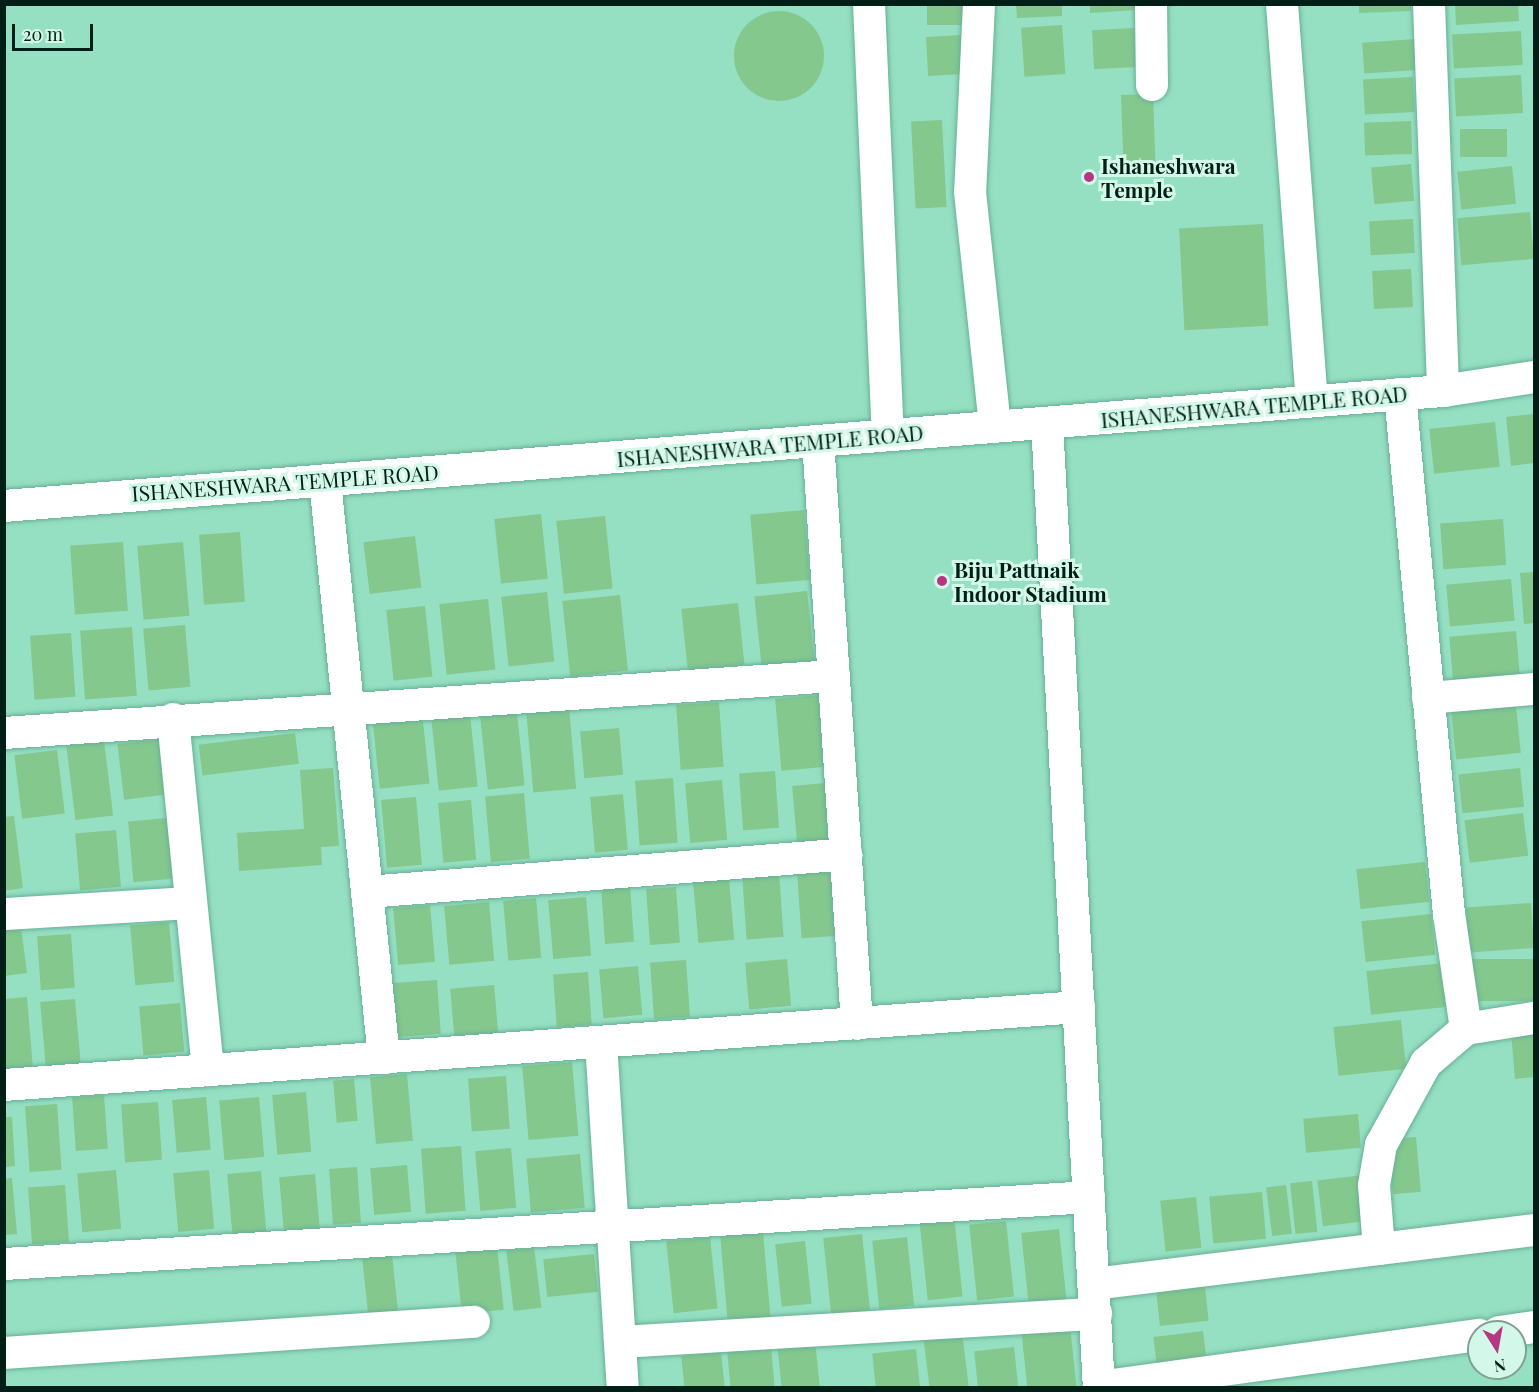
<!DOCTYPE html>
<style>
body{margin:0}
#map{position:relative;width:1539px;height:1392px;overflow:hidden;background:#95dfc2;font-family:"Playfair Display",serif}
div>[style]{position:absolute}
[style*='--x']{left:calc(var(--x)*1px);top:calc(var(--y)*1px);width:calc(var(--w)*1px);rotate:calc(var(--a)*1deg)}
.building>*{inset:0;background:#84c88e;transform-origin:0 0}
.round{border-radius:50%}
.roads{filter:drop-shadow(0 0 2px #68b096) drop-shadow(0 0 2px #68b096)}
.street>*{height:32px;margin:-16px;padding:0 16px;transform-origin:16px;border-radius:16px;background:#fff}
.dots>*{width:16px;height:16px;translate:-50% -50%;box-sizing:border-box;border:3px solid #d3f7e8;border-radius:50%}
span{translate:-50% -50%;white-space:nowrap;text-align:center;line-height:1.15;-webkit-text-stroke:6px #d3f7e8;paint-order:stroke}
.poi-label{font-size:21px;color:#011f16;font-weight:700}
.left{translate:0 -50%;text-align:left}
.street-label{font-size:21px;color:#011f16}
.frame{position:absolute;inset:0;border:6px solid #011f16;pointer-events:none}
.north{position:absolute;left:1467px;top:1320px;width:60px;height:60px;box-sizing:border-box;background:#d3f7e8;border:2px solid #7fa194;border-radius:50%;rotate:169deg;font-size:16px;font-weight:700;line-height:24px;text-align:center;color:#011f16}
.north::after{content:'';display:block;margin:auto;width:21px;height:27px;background:#b73682;clip-path:polygon(50% 0,100% 100%,50% 72%,0 100%)}
.scale{position:absolute;left:12px;top:24px;width:81px;height:27px;box-sizing:border-box;border:3px solid #011f16;border-top:0;padding-left:8px;font-size:18px;line-height:21px;white-space:nowrap;color:#011f16;-webkit-text-stroke:4px #d3f7e8;paint-order:stroke}
</style>
<div id="map">
<div class="building">
<div style="left:927px;top:4px;width:40px;height:21px"></div>
<div style="clip-path:polygon(1016px 4px,1062px 4px,1062px 16px,1017px 18px)"></div>
<div style="clip-path:polygon(1090px 4px,1136px 4px,1137px 10px,1090px 13px)"></div>
<div style="clip-path:polygon(1359px 4px,1411px 4px,1411px 11px,1359px 13px)"></div>
<div style="clip-path:polygon(1455px 4px,1518px 4px,1519px 21px,1456px 25px)"></div>
<div class="round" style="left:734px;top:11px;width:90px;height:90px"></div>
<div style="left:1062px;top:25px;width:49px;height:41px;rotate:86deg"></div>
<div style="left:1134px;top:28px;width:39px;height:42px;rotate:87deg"></div>
<div style="left:1521px;top:31px;width:34px;height:69px;rotate:87deg"></div>
<div style="left:963px;top:35px;width:39px;height:37px;rotate:87deg"></div>
<div style="left:1415px;top:39px;width:31px;height:53px;rotate:86deg"></div>
<div style="left:1521px;top:75px;width:38px;height:67px;rotate:87deg"></div>
<div style="left:1413px;top:77px;width:35px;height:50px;rotate:87deg"></div>
<div style="left:1153px;top:94px;width:70px;height:32px;rotate:88deg"></div>
<div style="left:942px;top:120px;width:87px;height:31px;rotate:87deg"></div>
<div style="left:1411px;top:121px;width:33px;height:47px;rotate:88deg"></div>
<div style="left:1507px;top:129px;width:28px;height:47px;rotate:90deg"></div>
<div style="left:1411px;top:164px;width:37px;height:40px;rotate:85deg"></div>
<div style="left:1512px;top:166px;width:38px;height:55px;rotate:84deg"></div>
<div style="left:1530px;top:212px;width:47px;height:73px;rotate:85deg"></div>
<div style="left:1413px;top:219px;width:34px;height:44px;rotate:87deg"></div>
<div style="left:1263px;top:224px;width:102px;height:84px;rotate:87deg"></div>
<div style="left:1411px;top:269px;width:38px;height:39px;rotate:87deg"></div>
<div style="clip-path:polygon(1534px 414px,1534px 463px,1511px 466px,1506px 417px)"></div>
<div style="left:1495px;top:422px;width:45px;height:66px;rotate:84deg"></div>
<div style="left:804px;top:510px;width:70px;height:54px;rotate:85deg"></div>
<div style="left:541px;top:514px;width:65px;height:47px;rotate:84deg"></div>
<div style="left:605px;top:516px;width:73px;height:49px;rotate:84deg"></div>
<div style="left:1503px;top:519px;width:46px;height:63px;rotate:86deg"></div>
<div style="left:240px;top:532px;width:70px;height:41px;rotate:86deg"></div>
<div style="left:415px;top:536px;width:52px;height:52px;rotate:83deg"></div>
<div style="left:123px;top:542px;width:69px;height:53px;rotate:86deg"></div>
<div style="left:183px;top:542px;width:74px;height:46px;rotate:85deg"></div>
<div style="clip-path:polygon(1534px 572px,1534px 623px,1524px 624px,1520px 573px)"></div>
<div style="left:1511px;top:579px;width:42px;height:65px;rotate:85deg"></div>
<div style="left:807px;top:591px;width:70px;height:53px;rotate:84deg"></div>
<div style="left:547px;top:592px;width:70px;height:46px;rotate:84deg"></div>
<div style="left:620px;top:595px;width:76px;height:58px;rotate:84deg"></div>
<div style="left:488px;top:599px;width:71px;height:49px;rotate:84deg"></div>
<div style="left:738px;top:603px;width:62px;height:57px;rotate:84deg"></div>
<div style="left:425px;top:606px;width:71px;height:39px;rotate:84deg"></div>
<div style="left:185px;top:625px;width:62px;height:42px;rotate:85deg"></div>
<div style="left:132px;top:627px;width:69px;height:52px;rotate:86deg"></div>
<div style="left:1516px;top:631px;width:46px;height:67px;rotate:85deg"></div>
<div style="left:71px;top:633px;width:64px;height:41px;rotate:86deg"></div>
<div style="left:820px;top:695px;width:72px;height:45px;rotate:85deg"></div>
<div style="left:1515px;top:697px;width:56px;height:65px;rotate:84deg"></div>
<div style="left:719px;top:702px;width:65px;height:43px;rotate:86deg"></div>
<div style="left:569px;top:707px;width:82px;height:43px;rotate:85deg"></div>
<div style="left:422px;top:712px;width:72px;height:50px;rotate:84deg"></div>
<div style="left:517px;top:713px;width:73px;height:37px;rotate:84deg"></div>
<div style="left:470px;top:714px;width:73px;height:39px;rotate:84deg"></div>
<div style="left:619px;top:728px;width:47px;height:39px;rotate:85deg"></div>
<div style="left:295px;top:733px;width:31px;height:97px;rotate:83deg"></div>
<div style="left:159px;top:739px;width:56px;height:42px;rotate:83deg"></div>
<div style="left:104px;top:741px;width:75px;height:38px;rotate:83deg"></div>
<div style="left:57px;top:750px;width:64px;height:43px;rotate:83deg"></div>
<div style="clip-path:polygon(333px 768px,339px 846px,321px 847px,322px 865px,239px 871px,237px 833px,304px 829px,300px 770px)"></div>
<div style="left:1520px;top:768px;width:39px;height:62px;rotate:84deg"></div>
<div style="left:775px;top:771px;width:57px;height:36px;rotate:86deg"></div>
<div style="left:673px;top:778px;width:65px;height:38px;rotate:86deg"></div>
<div style="left:722px;top:780px;width:60px;height:37px;rotate:85deg"></div>
<div style="left:826px;top:783px;width:57px;height:34px;rotate:85deg"></div>
<div style="left:524px;top:793px;width:66px;height:39px;rotate:85deg"></div>
<div style="left:623px;top:794px;width:56px;height:33px;rotate:85deg"></div>
<div style="left:416px;top:797px;width:68px;height:35px;rotate:85deg"></div>
<div style="left:471px;top:800px;width:60px;height:33px;rotate:85deg"></div>
<div style="left:1523px;top:813px;width:43px;height:59px;rotate:83deg"></div>
<div style="clip-path:polygon(14px 816px,23px 888px,4px 891px,4px 817px)"></div>
<div style="left:167px;top:818px;width:61px;height:39px;rotate:85deg"></div>
<div style="left:116px;top:830px;width:57px;height:41px;rotate:85deg"></div>
<div style="left:1425px;top:862px;width:40px;height:69px;rotate:84deg"></div>
<div style="left:833px;top:871px;width:65px;height:36px;rotate:86deg"></div>
<div style="left:779px;top:872px;width:65px;height:37px;rotate:86deg"></div>
<div style="left:729px;top:879px;width:61px;height:36px;rotate:85deg"></div>
<div style="left:630px;top:885px;width:57px;height:29px;rotate:86deg"></div>
<div style="left:676px;top:887px;width:56px;height:30px;rotate:86deg"></div>
<div style="left:586px;top:897px;width:59px;height:38px;rotate:85deg"></div>
<div style="left:536px;top:898px;width:60px;height:33px;rotate:85deg"></div>
<div style="left:489px;top:902px;width:59px;height:45px;rotate:85deg"></div>
<div style="left:1531px;top:903px;width:45px;height:65px;rotate:86deg"></div>
<div style="left:430px;top:905px;width:57px;height:37px;rotate:85deg"></div>
<div style="left:1431px;top:914px;width:41px;height:70px;rotate:84deg"></div>
<div style="left:169px;top:922px;width:60px;height:39px;rotate:85deg"></div>
<div style="clip-path:polygon(21px 927px,27px 973px,4px 976px,4px 929px)"></div>
<div style="left:71px;top:934px;width:54px;height:34px;rotate:86deg"></div>
<div style="left:787px;top:959px;width:47px;height:42px;rotate:85deg"></div>
<div style="left:1534px;top:959px;width:42px;height:65px;rotate:90deg"></div>
<div style="left:686px;top:960px;width:57px;height:36px;rotate:86deg"></div>
<div style="left:1443px;top:963px;width:44px;height:77px;rotate:84deg"></div>
<div style="left:638px;top:966px;width:49px;height:39px;rotate:85deg"></div>
<div style="left:588px;top:972px;width:53px;height:35px;rotate:86deg"></div>
<div style="left:437px;top:980px;width:54px;height:44px;rotate:86deg"></div>
<div style="left:494px;top:985px;width:50px;height:44px;rotate:85deg"></div>
<div style="clip-path:polygon(27px 997px,33px 1069px,4px 1071px,4px 999px)"></div>
<div style="left:75px;top:999px;width:65px;height:35px;rotate:85deg"></div>
<div style="left:180px;top:1003px;width:49px;height:41px;rotate:85deg"></div>
<div style="left:1401px;top:1020px;width:49px;height:68px;rotate:84deg"></div>
<div style="clip-path:polygon(1534px 1030px,1534px 1077px,1515px 1079px,1511px 1032px)"></div>
<div style="left:572px;top:1062px;width:74px;height:50px;rotate:85deg"></div>
<div style="left:407px;top:1074px;width:67px;height:37px;rotate:85deg"></div>
<div style="left:506px;top:1076px;width:53px;height:38px;rotate:86deg"></div>
<div style="left:354px;top:1079px;width:42px;height:21px;rotate:85deg"></div>
<div style="left:306px;top:1092px;width:60px;height:34px;rotate:85deg"></div>
<div style="left:104px;top:1095px;width:54px;height:32px;rotate:86deg"></div>
<div style="left:206px;top:1097px;width:53px;height:34px;rotate:85deg"></div>
<div style="left:259px;top:1097px;width:60px;height:40px;rotate:85deg"></div>
<div style="left:158px;top:1102px;width:58px;height:37px;rotate:86deg"></div>
<div style="left:57px;top:1104px;width:66px;height:32px;rotate:86deg"></div>
<div style="left:1358px;top:1114px;width:34px;height:55px;rotate:85deg"></div>
<div style="clip-path:polygon(4px 1117px,12px 1117px,15px 1166px,4px 1167px)"></div>
<div style="left:1416px;top:1137px;width:55px;height:28px;rotate:85deg"></div>
<div style="left:461px;top:1146px;width:65px;height:40px;rotate:86deg"></div>
<div style="left:511px;top:1148px;width:60px;height:36px;rotate:85deg"></div>
<div style="left:580px;top:1154px;width:54px;height:54px;rotate:85deg"></div>
<div style="left:407px;top:1165px;width:47px;height:37px;rotate:85deg"></div>
<div style="left:357px;top:1167px;width:56px;height:28px;rotate:86deg"></div>
<div style="left:116px;top:1170px;width:59px;height:39px;rotate:85deg"></div>
<div style="left:209px;top:1170px;width:59px;height:36px;rotate:85deg"></div>
<div style="left:261px;top:1171px;width:61px;height:34px;rotate:85deg"></div>
<div style="left:315px;top:1174px;width:56px;height:36px;rotate:85deg"></div>
<div style="left:1363px;top:1175px;width:46px;height:46px;rotate:83deg"></div>
<div style="clip-path:polygon(12px 1178px,17px 1234px,4px 1235px,4px 1179px)"></div>
<div style="left:1312px;top:1181px;width:51px;height:22px;rotate:84deg"></div>
<div style="left:65px;top:1185px;width:57px;height:37px;rotate:86deg"></div>
<div style="left:1286px;top:1185px;width:49px;height:20px;rotate:83deg"></div>
<div style="left:1262px;top:1192px;width:47px;height:53px;rotate:85deg"></div>
<div style="left:1196px;top:1197px;width:51px;height:36px;rotate:84deg"></div>
<div style="left:954px;top:1215px;width:82px;height:35px;rotate:84deg"></div>
<div style="left:1006px;top:1221px;width:76px;height:37px;rotate:84deg"></div>
<div style="left:1059px;top:1229px;width:73px;height:38px;rotate:84deg"></div>
<div style="left:763px;top:1232px;width:85px;height:43px;rotate:85deg"></div>
<div style="left:862px;top:1234px;width:81px;height:39px;rotate:84deg"></div>
<div style="left:710px;top:1237px;width:72px;height:44px;rotate:84deg"></div>
<div style="left:907px;top:1237px;width:69px;height:35px;rotate:84deg"></div>
<div style="left:805px;top:1241px;width:63px;height:30px;rotate:84deg"></div>
<div style="left:391px;top:1245px;width:70px;height:30px;rotate:84deg"></div>
<div style="left:497px;top:1246px;width:64px;height:42px;rotate:84deg"></div>
<div style="left:534px;top:1247px;width:61px;height:28px;rotate:83deg"></div>
<div style="left:594px;top:1254px;width:38px;height:51px;rotate:84deg"></div>
<div style="left:1204px;top:1277px;width:44px;height:49px;rotate:84deg"></div>
<div style="left:1070px;top:1325px;width:63px;height:49px;rotate:84deg"></div>
<div style="left:1203px;top:1331px;width:34px;height:50px;rotate:83deg"></div>
<div style="left:962px;top:1332px;width:56px;height:39px;rotate:83deg"></div>
<div style="left:815px;top:1341px;width:47px;height:38px;rotate:84deg"></div>
<div style="left:771px;top:1346px;width:42px;height:44px;rotate:85deg"></div>
<div style="left:1014px;top:1347px;width:41px;height:40px;rotate:84deg"></div>
<div style="left:916px;top:1349px;width:39px;height:44px;rotate:84deg"></div>
<div style="left:721px;top:1352px;width:36px;height:40px;rotate:84deg"></div>
</div>
<div class="roads">
<div class="street">
<div style="--x:869;--y:4;--w:431;--a:87.5"></div>
<div style="--x:979;--y:4;--w:188;--a:92.7"></div>
<div style="--x:970;--y:192;--w:236;--a:83.9"></div>
<div style="--x:1151;--y:4;--w:81;--a:89.3"></div>
<div style="--x:1282;--y:4;--w:398;--a:85.7"></div>
<div style="--x:1429;--y:4;--w:387;--a:87.9"></div>
<div style="--x:1400;--y:394;--w:522;--a:84.62"></div>
<div style="--x:1449;--y:914;--w:116;--a:81.6"></div>
<div style="--x:1047;--y:423;--w:966;--a:86.92"></div>
<div style="--x:818;--y:441;--w:584;--a:86.17"></div>
<div style="--x:325;--y:481;--w:580;--a:84.16"></div>
<div style="--x:4;--y:506;--w:1444;--a:-4.57"></div>
<div style="--x:1443;--y:391;--w:92;--a:-8.7"></div>
<div style="--x:1428;--y:698;--w:106;--a:-4.9"></div>
<div style="--x:173;--y:719;--w:353;--a:84.3"></div>
<div style="--x:4;--y:733;--w:832;--a:-3.93"></div>
<div style="--x:367;--y:892;--w:481;--a:-4.5"></div>
<div style="--x:4;--y:914;--w:187;--a:-3.4"></div>
<div style="--x:601;--y:1042;--w:347;--a:86.4"></div>
<div style="--x:4;--y:1085;--w:1078;--a:-4.15"></div>
<div style="--x:1379;--y:1249;--w:64;--a:-94.5"></div>
<div style="--x:1374;--y:1185;--w:41;--a:-80.1"></div>
<div style="--x:1381;--y:1145;--w:94;--a:-61.2"></div>
<div style="--x:1426;--y:1063;--w:52;--a:-40.4"></div>
<div style="--x:1466;--y:1029;--w:69;--a:-9.2"></div>
<div style="--x:4;--y:1264;--w:1087;--a:-3.53"></div>
<div style="--x:1094;--y:1284;--w:443;--a:-7"></div>
<div style="--x:1499;--y:1332;--w:35;--a:-8"></div>
<div style="--x:620;--y:1342;--w:477;--a:-3.4"></div>
<div style="--x:4;--y:1353;--w:471;--a:-3.8"></div>
<div style="--x:1099;--y:1387;--w:384;--a:-7.8"></div>
</div>
</div>
<div class="dots">
<div style="left:1089px;top:177px;background:#b73682"></div>
<div style="left:942px;top:581px;background:#b73682"></div>
</div>
<div class="poi-label">
<span class="left" style="left:1101px;top:177px">Ishaneshwara<br>Temple</span>
<span class="left" style="left:954px;top:581px">Biju Pattnaik<br>Indoor Stadium</span>
</div>
<div class="street-label">
<span style="left:1254px;top:406px;rotate:-5deg">ISHANESHWARA TEMPLE ROAD</span>
<span style="left:770px;top:445px;rotate:-5deg">ISHANESHWARA TEMPLE ROAD</span>
<span style="left:285px;top:482px;rotate:-4deg">ISHANESHWARA TEMPLE ROAD</span>
</div>
<div class="frame"></div>
<div class="north">N</div>
<div class="scale">20 m</div>
</div>
